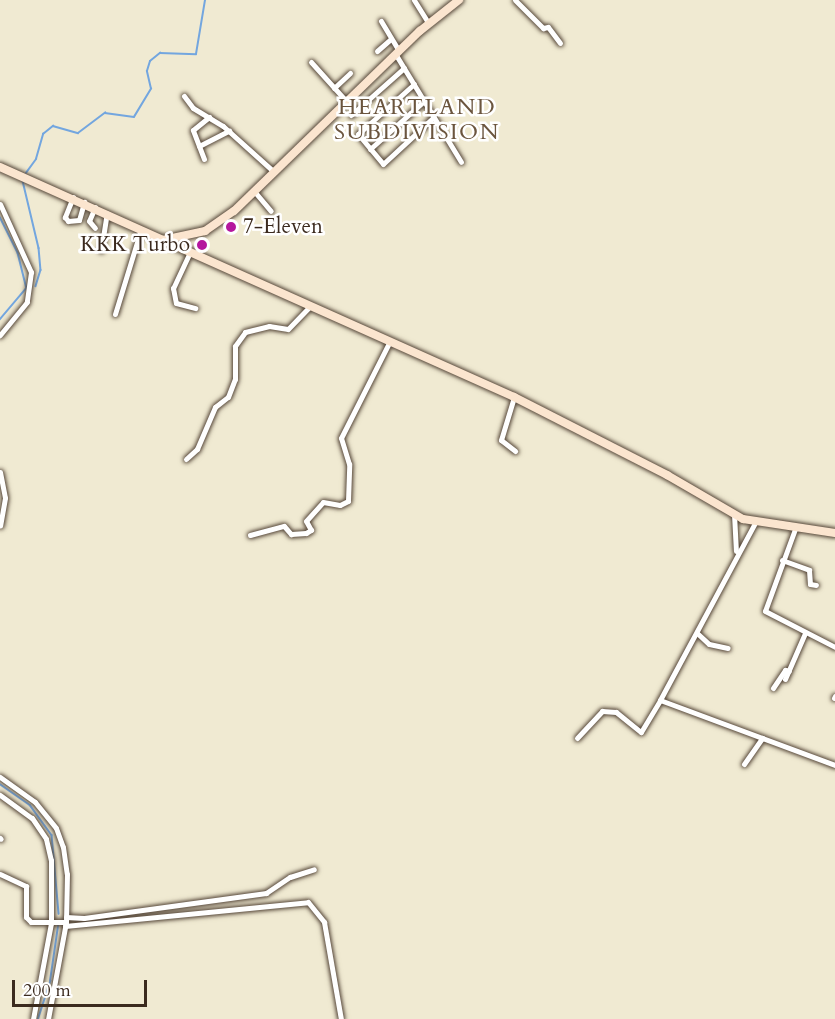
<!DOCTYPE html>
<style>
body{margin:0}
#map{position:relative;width:835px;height:1019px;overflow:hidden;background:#f0ead2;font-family:Cardo,serif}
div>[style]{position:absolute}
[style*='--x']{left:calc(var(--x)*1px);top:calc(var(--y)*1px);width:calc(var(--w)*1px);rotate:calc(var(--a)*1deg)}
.stream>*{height:1.5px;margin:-0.75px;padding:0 0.75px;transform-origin:0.75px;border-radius:0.75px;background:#73a6df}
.roads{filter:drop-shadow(0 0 2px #564739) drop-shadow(0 0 2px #564739)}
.street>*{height:5px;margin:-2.5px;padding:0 2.5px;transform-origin:2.5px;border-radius:2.5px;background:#fff}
.secondary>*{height:8px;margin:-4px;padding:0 4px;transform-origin:4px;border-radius:4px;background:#fbe5cf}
.dots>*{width:16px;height:16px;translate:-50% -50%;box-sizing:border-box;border:3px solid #fff;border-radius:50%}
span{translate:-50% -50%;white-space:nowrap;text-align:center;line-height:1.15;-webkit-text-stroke:5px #fff;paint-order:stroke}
.poi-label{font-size:21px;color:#3b2a1e}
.left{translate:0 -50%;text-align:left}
.right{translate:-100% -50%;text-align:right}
.neighbourhood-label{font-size:22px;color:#6b553e;letter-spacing:1.5px}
.scale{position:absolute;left:12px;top:980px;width:135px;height:27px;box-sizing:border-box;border:3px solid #3b2a1e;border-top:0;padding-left:8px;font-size:18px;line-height:21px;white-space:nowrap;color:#3b2a1e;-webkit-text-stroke:4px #fff;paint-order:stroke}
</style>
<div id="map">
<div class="stream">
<div style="--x:26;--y:173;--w:17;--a:-54"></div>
<div style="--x:36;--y:159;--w:26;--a:-74"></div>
<div style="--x:43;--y:134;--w:13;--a:-39"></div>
<div style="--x:53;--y:126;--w:26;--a:16"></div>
<div style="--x:78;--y:133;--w:34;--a:-37"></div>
<div style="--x:105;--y:113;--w:29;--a:8"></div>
<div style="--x:134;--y:117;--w:33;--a:-59"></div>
<div style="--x:151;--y:89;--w:18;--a:-103"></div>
<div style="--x:147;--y:71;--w:10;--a:-73"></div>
<div style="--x:150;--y:61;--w:13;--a:-39"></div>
<div style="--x:160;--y:53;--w:36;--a:2"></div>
<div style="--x:196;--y:54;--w:55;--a:-80.5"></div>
<div style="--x:23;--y:181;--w:69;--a:76.6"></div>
<div style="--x:39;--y:248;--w:22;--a:85"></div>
<div style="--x:41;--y:270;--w:17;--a:107"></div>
<div style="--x:0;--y:217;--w:40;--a:63.4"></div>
<div style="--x:18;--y:253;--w:36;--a:76"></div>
<div style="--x:27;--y:288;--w:42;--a:130.2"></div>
<div style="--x:0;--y:784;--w:37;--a:35"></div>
<div style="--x:30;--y:805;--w:37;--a:54"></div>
<div style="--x:52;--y:835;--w:79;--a:84.9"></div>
<div style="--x:38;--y:1019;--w:40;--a:-72"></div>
<div style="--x:50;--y:981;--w:56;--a:-81.7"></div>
</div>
<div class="roads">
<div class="street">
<div style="--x:414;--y:0;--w:28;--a:58"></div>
<div style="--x:515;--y:0;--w:40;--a:45"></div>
<div style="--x:543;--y:28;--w:5;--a:-11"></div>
<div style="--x:548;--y:27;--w:20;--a:53"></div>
<div style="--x:381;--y:21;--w:35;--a:59"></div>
<div style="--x:377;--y:51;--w:18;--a:-41"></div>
<div style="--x:396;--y:55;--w:125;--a:58.7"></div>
<div style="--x:311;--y:62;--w:54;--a:48"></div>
<div style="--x:414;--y:84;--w:75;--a:138.2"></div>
<div style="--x:358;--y:134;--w:39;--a:50"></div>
<div style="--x:383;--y:164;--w:69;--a:-42.7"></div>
<div style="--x:334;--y:88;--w:22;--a:-43"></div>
<div style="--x:184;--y:96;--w:15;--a:53"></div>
<div style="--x:193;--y:108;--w:35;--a:31"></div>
<div style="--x:223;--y:126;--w:69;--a:42"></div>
<div style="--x:351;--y:115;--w:71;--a:-41.6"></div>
<div style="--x:199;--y:146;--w:34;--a:-27"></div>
<div style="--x:370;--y:149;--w:72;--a:-41.6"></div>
<div style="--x:204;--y:159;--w:31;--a:-111"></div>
<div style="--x:193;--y:130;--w:21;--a:-39"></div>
<div style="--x:254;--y:191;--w:26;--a:50"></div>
<div style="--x:73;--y:197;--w:22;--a:112"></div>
<div style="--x:65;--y:217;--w:5;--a:53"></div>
<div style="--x:68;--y:221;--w:11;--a:-5"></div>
<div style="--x:79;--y:220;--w:19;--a:-74"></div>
<div style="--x:0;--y:204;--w:75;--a:65.5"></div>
<div style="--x:31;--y:272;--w:30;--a:98"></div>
<div style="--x:27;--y:302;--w:43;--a:129.3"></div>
<div style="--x:95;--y:207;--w:15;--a:113"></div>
<div style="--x:89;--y:221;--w:9;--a:49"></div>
<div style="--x:101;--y:250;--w:37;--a:-81"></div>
<div style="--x:190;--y:252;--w:40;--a:115"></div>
<div style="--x:173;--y:288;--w:15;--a:79"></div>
<div style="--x:176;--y:303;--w:20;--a:15"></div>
<div style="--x:115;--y:314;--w:89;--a:-73"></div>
<div style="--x:514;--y:397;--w:45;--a:106.8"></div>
<div style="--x:501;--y:440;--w:18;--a:38"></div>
<div style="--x:186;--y:459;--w:15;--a:-42"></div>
<div style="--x:197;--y:449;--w:46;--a:-66.8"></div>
<div style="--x:215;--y:407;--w:16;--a:-38"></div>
<div style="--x:228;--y:397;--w:19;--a:-69"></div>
<div style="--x:235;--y:379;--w:33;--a:-90"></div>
<div style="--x:235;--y:346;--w:17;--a:-54"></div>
<div style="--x:245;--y:332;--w:25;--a:-14"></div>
<div style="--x:269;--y:326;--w:19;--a:9"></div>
<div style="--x:288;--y:329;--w:32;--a:-46"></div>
<div style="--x:0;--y:472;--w:26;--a:79"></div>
<div style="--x:5;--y:498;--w:28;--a:100"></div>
<div style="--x:734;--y:514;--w:37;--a:87"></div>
<div style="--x:795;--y:529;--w:87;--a:110.1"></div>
<div style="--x:765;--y:611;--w:79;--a:27.2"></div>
<div style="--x:250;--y:535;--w:35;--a:-15"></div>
<div style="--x:284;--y:526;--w:11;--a:49"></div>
<div style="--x:291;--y:534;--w:15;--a:-4"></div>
<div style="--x:306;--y:533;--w:6;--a:-31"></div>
<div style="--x:311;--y:530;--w:10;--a:-119"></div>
<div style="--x:306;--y:521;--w:25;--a:-48"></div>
<div style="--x:323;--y:502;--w:17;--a:10"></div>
<div style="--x:340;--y:505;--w:9;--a:-27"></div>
<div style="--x:348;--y:501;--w:37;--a:-88"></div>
<div style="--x:349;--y:464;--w:27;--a:-107"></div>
<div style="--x:341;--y:438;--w:109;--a:-63.2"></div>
<div style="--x:782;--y:560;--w:29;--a:20"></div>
<div style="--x:809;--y:570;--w:14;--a:86"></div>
<div style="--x:810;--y:584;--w:6;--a:9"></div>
<div style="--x:697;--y:633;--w:16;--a:43"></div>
<div style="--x:709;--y:644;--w:19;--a:12"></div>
<div style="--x:785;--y:679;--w:50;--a:-66.5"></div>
<div style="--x:773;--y:688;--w:22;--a:-56"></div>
<div style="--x:785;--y:670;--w:4;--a:14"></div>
<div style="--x:834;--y:698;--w:2;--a:-63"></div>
<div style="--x:660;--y:700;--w:201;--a:-61.8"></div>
<div style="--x:577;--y:738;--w:37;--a:-47"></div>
<div style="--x:602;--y:711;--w:14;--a:4"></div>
<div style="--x:616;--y:712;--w:32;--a:39"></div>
<div style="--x:641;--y:732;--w:37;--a:-59"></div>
<div style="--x:660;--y:700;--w:187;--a:20.4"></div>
<div style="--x:744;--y:764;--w:32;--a:-55"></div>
<div style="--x:0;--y:777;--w:43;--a:35.5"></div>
<div style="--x:35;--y:802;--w:33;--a:51"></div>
<div style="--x:56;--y:828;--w:20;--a:70"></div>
<div style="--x:63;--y:847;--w:27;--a:82"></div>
<div style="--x:67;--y:874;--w:48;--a:91.2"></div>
<div style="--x:66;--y:922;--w:99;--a:100.5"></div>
<div style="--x:0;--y:795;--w:39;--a:36"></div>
<div style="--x:32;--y:818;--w:25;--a:56"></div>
<div style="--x:46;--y:839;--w:22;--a:77"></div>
<div style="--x:51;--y:860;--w:63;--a:90"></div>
<div style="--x:51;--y:923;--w:98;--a:100.6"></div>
<div style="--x:0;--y:838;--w:1;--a:45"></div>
<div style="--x:0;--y:874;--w:29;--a:25"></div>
<div style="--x:26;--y:886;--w:31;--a:90"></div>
<div style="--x:26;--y:917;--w:7;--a:45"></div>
<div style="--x:31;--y:922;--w:35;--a:0"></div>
<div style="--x:66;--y:917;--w:18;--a:3"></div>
<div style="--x:84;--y:918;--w:184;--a:-7.8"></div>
<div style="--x:266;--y:893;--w:29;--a:-34"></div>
<div style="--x:290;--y:877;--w:25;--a:-18"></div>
<div style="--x:65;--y:926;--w:244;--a:-5.6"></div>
<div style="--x:308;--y:902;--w:26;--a:51"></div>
<div style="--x:324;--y:922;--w:98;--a:80.1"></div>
</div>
<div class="secondary">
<div style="--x:0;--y:167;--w:179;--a:24.1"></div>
<div style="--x:163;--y:240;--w:43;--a:-12.1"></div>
<div style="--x:205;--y:231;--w:35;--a:-35"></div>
<div style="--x:234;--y:211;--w:259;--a:-44.1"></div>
<div style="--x:420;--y:31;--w:50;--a:-38.5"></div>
<div style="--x:163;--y:240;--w:385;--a:24.1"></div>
<div style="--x:514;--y:397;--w:172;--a:27"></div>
<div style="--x:667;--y:475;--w:88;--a:30.1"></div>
<div style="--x:743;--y:519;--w:93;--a:8.7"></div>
</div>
</div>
<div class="dots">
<div style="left:231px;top:227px;background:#b5179e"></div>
<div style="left:202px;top:245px;background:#b5179e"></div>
</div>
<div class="poi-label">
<span class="left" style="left:243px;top:227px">7-Eleven</span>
<span class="right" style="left:190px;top:245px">KKK Turbo</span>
</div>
<div class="neighbourhood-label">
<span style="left:417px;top:120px">HEARTLAND<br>SUBDIVISION</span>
</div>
<div class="scale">200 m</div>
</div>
